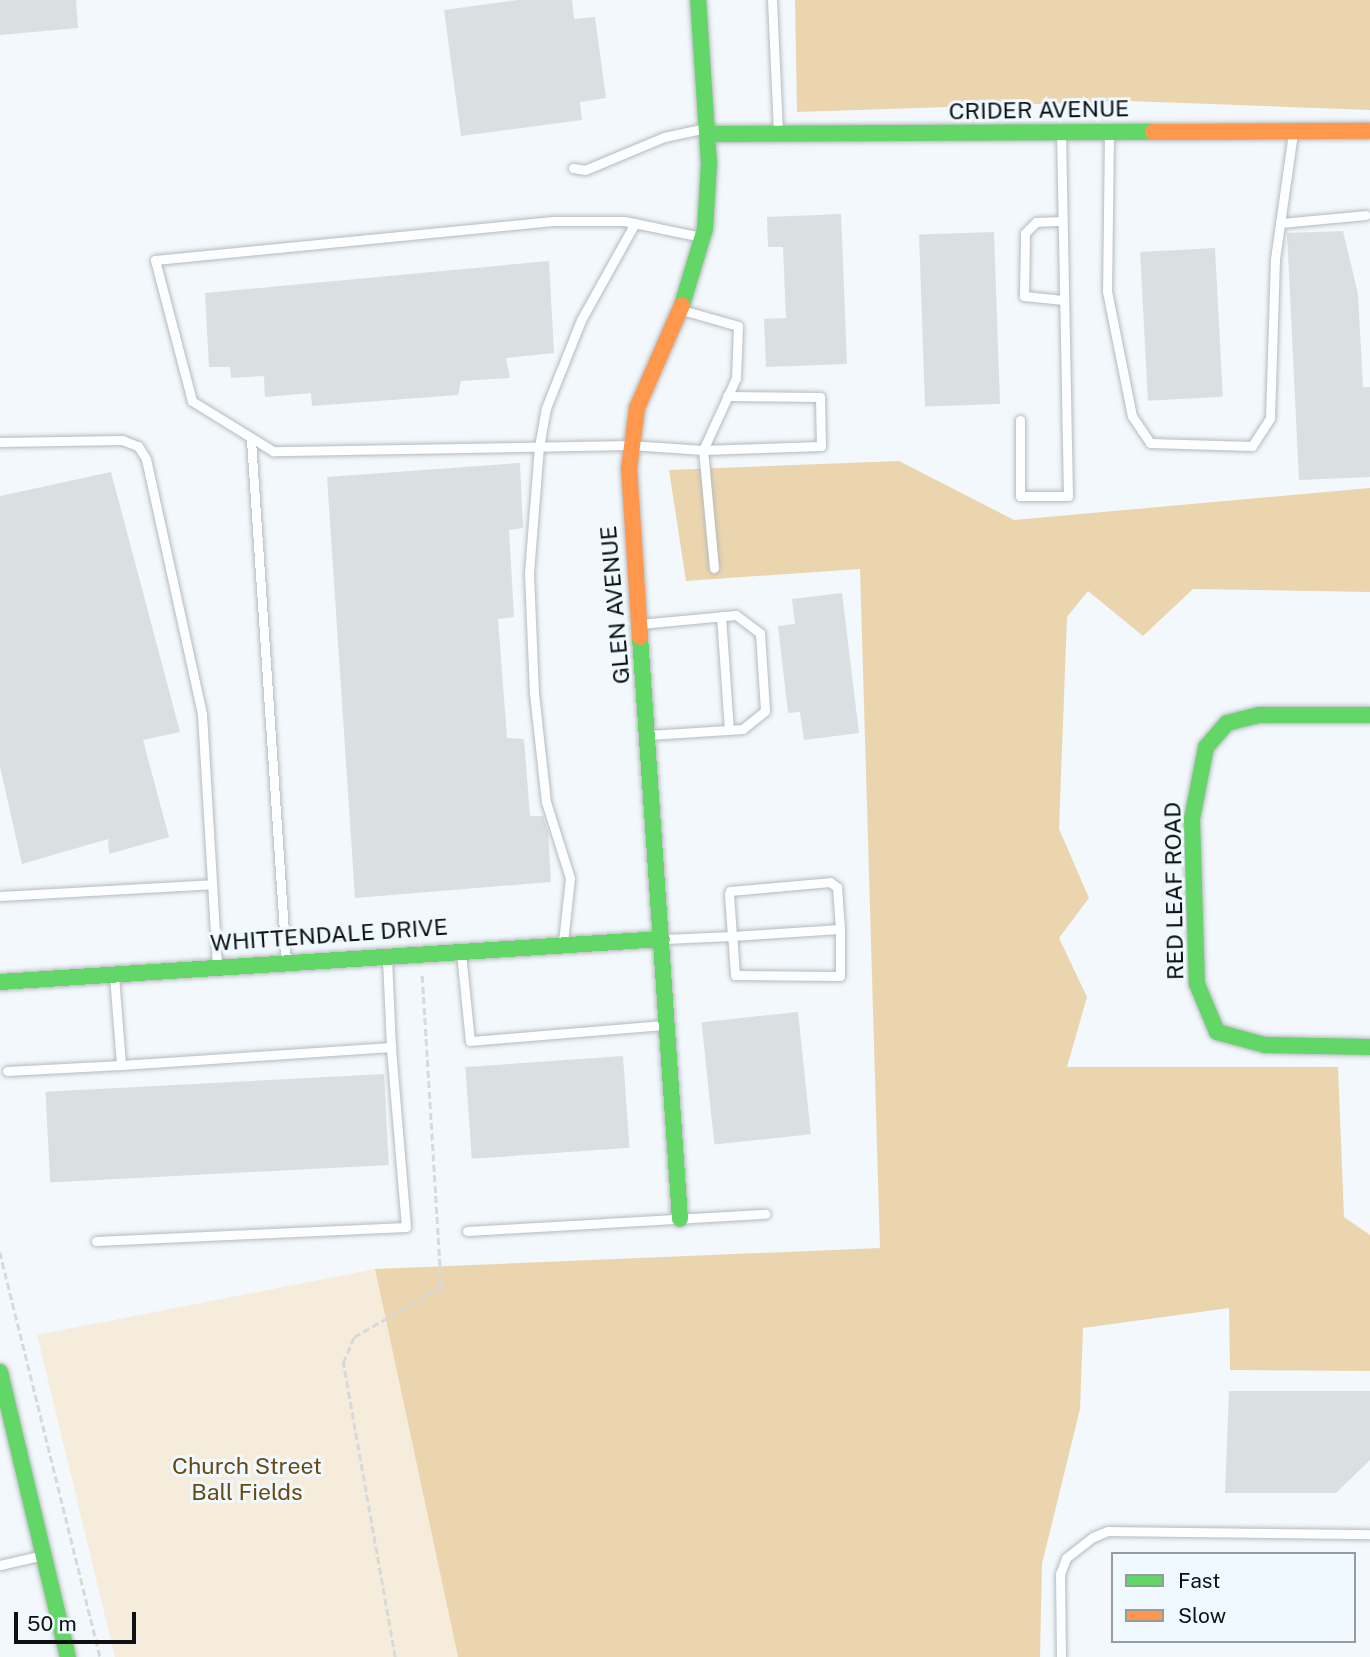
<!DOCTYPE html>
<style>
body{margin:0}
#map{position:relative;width:1370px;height:1657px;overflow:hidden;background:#f2f8fc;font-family:"Public Sans",sans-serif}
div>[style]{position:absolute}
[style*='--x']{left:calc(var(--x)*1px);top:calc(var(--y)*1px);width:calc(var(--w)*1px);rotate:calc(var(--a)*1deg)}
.green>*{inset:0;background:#f6ecdc}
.forest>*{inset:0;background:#ebd5ae}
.building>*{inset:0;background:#dadfe2;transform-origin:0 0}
.path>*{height:2.5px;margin-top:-1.25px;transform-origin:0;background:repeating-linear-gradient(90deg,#d8d9db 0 7px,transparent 0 10.5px)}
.roads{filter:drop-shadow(0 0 2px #b6babd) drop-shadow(0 0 2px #b6babd)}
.lane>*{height:9px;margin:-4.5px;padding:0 4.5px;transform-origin:4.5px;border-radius:4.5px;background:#fdfeff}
.fast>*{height:16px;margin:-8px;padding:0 8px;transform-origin:8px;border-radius:8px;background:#63d668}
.slow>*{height:16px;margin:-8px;padding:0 8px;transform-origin:8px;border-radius:8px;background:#ff974d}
span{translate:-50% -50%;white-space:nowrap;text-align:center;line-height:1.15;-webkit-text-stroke:6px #eff9ff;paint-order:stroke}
.street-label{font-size:23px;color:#0d1112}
.park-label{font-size:23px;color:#68490f}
.legend{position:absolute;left:1111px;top:1552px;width:245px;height:91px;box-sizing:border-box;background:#eff9ff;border:2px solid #959ca0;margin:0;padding:9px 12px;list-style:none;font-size:21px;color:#0d1112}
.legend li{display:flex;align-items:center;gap:14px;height:35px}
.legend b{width:35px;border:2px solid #959ca0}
.scale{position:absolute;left:14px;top:1612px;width:122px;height:32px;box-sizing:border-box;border:4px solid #0d1112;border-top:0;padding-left:9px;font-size:21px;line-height:24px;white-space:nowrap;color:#0d1112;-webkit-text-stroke:5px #eff9ff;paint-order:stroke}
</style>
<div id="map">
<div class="green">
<div style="clip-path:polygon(375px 1269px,458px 1657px,115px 1657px,37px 1335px)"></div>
</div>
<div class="forest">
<div style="clip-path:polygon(795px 0,1370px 0,1370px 110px,1128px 101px,797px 112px)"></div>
<div style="clip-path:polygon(899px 461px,1014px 520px,1370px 488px,1370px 592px,1193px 589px,1143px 636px,1088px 591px,1067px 617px,1059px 829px,1089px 898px,1059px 938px,1087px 997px,1067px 1067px,1338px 1067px,1344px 1217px,1370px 1235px,1370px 1371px,1230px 1370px,1229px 1308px,1083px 1328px,1080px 1409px,1042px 1564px,1040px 1657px,458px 1657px,375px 1269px,880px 1248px,860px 569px,686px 581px,669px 470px)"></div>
</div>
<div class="building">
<div style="clip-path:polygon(0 0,76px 0,78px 28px,0 35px)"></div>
<div style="clip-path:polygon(518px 0,572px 0,574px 19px,595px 17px,606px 98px,580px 102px,582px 120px,461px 136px,444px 10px)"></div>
<div style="clip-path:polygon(841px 214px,847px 364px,766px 367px,764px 319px,786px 318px,783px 247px,768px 247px,767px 217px)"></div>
<div style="clip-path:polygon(1343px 231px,1358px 294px,1363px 387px,1370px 387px,1370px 477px,1299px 480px,1287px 233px)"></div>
<div style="left:994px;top:232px;width:172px;height:75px;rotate:88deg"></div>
<div style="left:1215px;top:248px;width:149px;height:75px;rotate:87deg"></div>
<div style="clip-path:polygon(549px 261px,554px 353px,506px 358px,510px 378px,461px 381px,458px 395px,312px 406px,311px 393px,265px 397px,264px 376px,231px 378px,230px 367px,209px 367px,205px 293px)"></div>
<div style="clip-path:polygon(520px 463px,523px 528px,509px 530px,514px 617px,498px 619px,507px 738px,524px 739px,530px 816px,543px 816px,548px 831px,551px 882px,355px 898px,327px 477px)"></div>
<div style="clip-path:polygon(111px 472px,180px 732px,143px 740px,169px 837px,109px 854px,108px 839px,22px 864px,0 767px,0 496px)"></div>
<div style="clip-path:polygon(842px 593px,859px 733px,804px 740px,800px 712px,788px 713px,778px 626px,795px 624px,792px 599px)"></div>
<div style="left:798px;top:1012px;width:123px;height:97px;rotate:84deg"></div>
<div style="left:623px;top:1056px;width:92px;height:158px;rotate:86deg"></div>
<div style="left:384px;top:1074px;width:91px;height:339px;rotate:87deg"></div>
<div style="clip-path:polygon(1229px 1391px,1370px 1391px,1370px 1460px,1336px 1493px,1225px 1493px)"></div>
</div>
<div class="path">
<div style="--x:0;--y:1252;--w:417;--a:76.1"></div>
<div style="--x:395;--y:1657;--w:299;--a:-100"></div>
<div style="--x:343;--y:1363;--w:28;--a:-67"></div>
<div style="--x:354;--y:1337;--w:100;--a:-29.9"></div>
<div style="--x:441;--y:1287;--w:313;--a:-93.5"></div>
</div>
<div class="roads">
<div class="lane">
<div style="--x:772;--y:0;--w:131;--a:87.4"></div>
<div style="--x:1109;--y:132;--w:159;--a:90.7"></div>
<div style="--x:1107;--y:291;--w:127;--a:78.7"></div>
<div style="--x:1132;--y:416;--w:32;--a:56"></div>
<div style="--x:1150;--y:443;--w:102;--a:1.7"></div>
<div style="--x:1252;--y:446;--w:33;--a:-57"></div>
<div style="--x:1270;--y:418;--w:159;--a:-88.2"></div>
<div style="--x:1275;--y:259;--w:128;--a:-81.9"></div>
<div style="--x:573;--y:168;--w:12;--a:9"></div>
<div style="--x:585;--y:170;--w:86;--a:-22.7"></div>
<div style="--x:664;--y:137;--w:43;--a:-12.1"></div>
<div style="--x:1061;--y:221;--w:25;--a:178"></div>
<div style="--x:1036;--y:222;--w:16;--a:135"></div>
<div style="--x:1025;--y:233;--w:63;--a:90.9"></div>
<div style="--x:1024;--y:296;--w:39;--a:6"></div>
<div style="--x:1280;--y:223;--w:86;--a:-5.3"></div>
<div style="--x:682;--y:310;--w:58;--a:15.9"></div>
<div style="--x:738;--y:326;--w:52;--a:92.2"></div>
<div style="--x:736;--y:378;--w:79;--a:114.6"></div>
<div style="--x:703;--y:450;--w:73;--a:-176.1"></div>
<div style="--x:630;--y:445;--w:357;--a:179"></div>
<div style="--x:273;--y:451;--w:95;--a:-148.3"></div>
<div style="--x:192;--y:401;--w:146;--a:-104.7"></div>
<div style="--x:155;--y:260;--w:400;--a:-5.6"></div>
<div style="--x:553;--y:221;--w:71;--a:0"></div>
<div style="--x:624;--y:221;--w:80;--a:11.6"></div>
<div style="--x:1020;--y:420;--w:76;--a:90"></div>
<div style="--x:1020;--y:496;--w:48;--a:0"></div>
<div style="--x:1068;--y:496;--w:362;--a:-91.1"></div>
<div style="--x:251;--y:440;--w:522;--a:86.16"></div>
<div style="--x:0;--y:442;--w:122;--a:-0.9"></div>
<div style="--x:122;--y:440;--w:17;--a:21"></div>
<div style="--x:138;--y:446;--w:15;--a:58"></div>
<div style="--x:146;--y:459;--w:261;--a:77.6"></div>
<div style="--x:202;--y:714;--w:251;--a:86.6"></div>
<div style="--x:714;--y:568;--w:119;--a:-95.3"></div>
<div style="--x:703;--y:450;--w:118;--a:-1.9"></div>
<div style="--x:821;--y:446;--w:49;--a:-91.2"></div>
<div style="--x:820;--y:397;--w:93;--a:-179.4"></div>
<div style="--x:721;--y:616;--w:114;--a:86"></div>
<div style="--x:640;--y:624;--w:96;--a:-5.4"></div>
<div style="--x:736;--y:615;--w:30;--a:37"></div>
<div style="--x:760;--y:633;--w:78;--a:86.3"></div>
<div style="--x:765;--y:711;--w:28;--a:141"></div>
<div style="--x:743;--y:729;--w:94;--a:176.3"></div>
<div style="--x:0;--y:896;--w:212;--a:-3.2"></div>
<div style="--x:664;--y:939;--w:68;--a:-2.5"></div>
<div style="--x:732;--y:936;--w:108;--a:-3.7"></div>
<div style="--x:840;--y:929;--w:47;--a:90"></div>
<div style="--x:840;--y:976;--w:105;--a:-179.5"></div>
<div style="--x:735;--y:975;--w:39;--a:-94"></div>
<div style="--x:732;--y:936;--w:42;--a:-94.1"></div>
<div style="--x:729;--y:894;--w:3;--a:-72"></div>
<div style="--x:730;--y:891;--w:100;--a:-5.1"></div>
<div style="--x:830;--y:882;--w:9;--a:36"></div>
<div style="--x:837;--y:887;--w:42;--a:85.9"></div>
<div style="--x:563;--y:942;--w:64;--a:-83.8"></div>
<div style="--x:570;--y:878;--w:80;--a:-107.5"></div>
<div style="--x:546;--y:802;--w:110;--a:-96.3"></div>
<div style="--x:534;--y:693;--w:120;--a:-92.4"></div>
<div style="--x:529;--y:573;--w:126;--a:-85.5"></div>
<div style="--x:539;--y:447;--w:40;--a:-80"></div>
<div style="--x:546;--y:408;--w:95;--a:-68.3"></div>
<div style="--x:581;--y:320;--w:111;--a:-60.9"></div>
<div style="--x:461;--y:953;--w:88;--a:84.2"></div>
<div style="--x:470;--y:1041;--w:196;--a:-4.7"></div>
<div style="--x:114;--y:976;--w:89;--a:85.5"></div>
<div style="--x:121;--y:1065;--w:271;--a:-3.8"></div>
<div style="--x:391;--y:1047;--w:89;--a:-92.6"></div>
<div style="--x:7;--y:1071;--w:114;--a:-3"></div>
<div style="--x:467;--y:1231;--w:299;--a:-3.3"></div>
<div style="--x:96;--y:1241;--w:310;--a:-2.6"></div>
<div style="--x:406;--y:1227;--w:181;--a:-94.8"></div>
<div style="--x:0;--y:1565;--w:44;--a:-13.1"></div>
<div style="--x:1061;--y:1657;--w:83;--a:-90.7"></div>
<div style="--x:1060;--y:1574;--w:17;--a:-69"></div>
<div style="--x:1066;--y:1558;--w:34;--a:-38"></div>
<div style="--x:1093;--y:1537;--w:16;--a:-22"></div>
<div style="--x:1108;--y:1531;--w:262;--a:0.7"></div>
</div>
<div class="fast">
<div style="--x:708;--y:134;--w:445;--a:-0.3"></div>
<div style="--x:682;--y:305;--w:79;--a:-73.2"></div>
<div style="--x:705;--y:229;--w:65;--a:-86.5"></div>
<div style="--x:709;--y:164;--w:164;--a:-93.8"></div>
<div style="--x:640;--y:637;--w:583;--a:86.07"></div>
<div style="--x:1370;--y:715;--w:111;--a:180"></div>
<div style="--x:1259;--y:715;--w:33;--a:166"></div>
<div style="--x:1227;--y:723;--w:32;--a:131"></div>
<div style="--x:1206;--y:747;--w:73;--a:101"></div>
<div style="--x:1192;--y:819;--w:165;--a:88.3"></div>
<div style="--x:1197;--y:984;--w:52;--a:67.4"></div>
<div style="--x:1217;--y:1032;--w:50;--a:15.2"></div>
<div style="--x:1265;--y:1045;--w:105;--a:1.1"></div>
<div style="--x:0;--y:982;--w:663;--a:-3.72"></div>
<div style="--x:0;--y:1372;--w:293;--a:76.6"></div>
</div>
<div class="slow">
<div style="--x:1153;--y:132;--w:217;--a:-0.3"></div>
<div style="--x:640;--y:637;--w:168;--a:-93.7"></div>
<div style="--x:629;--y:469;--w:62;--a:-82.5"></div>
<div style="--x:637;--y:408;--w:112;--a:-66.4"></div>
</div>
</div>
<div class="street-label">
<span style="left:1039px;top:110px;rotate:-1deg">CRIDER AVENUE</span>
<span style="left:615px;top:605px;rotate:-95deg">GLEN AVENUE</span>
<span style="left:1174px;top:891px;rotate:-91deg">RED LEAF ROAD</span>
<span style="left:329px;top:935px;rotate:-4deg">WHITTENDALE DRIVE</span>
</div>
<div class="park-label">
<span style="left:247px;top:1479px">Church Street<br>Ball Fields</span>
</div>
<ul class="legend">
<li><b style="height:9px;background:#63d668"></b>Fast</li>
<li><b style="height:9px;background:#ff974d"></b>Slow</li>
</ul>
<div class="scale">50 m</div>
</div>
